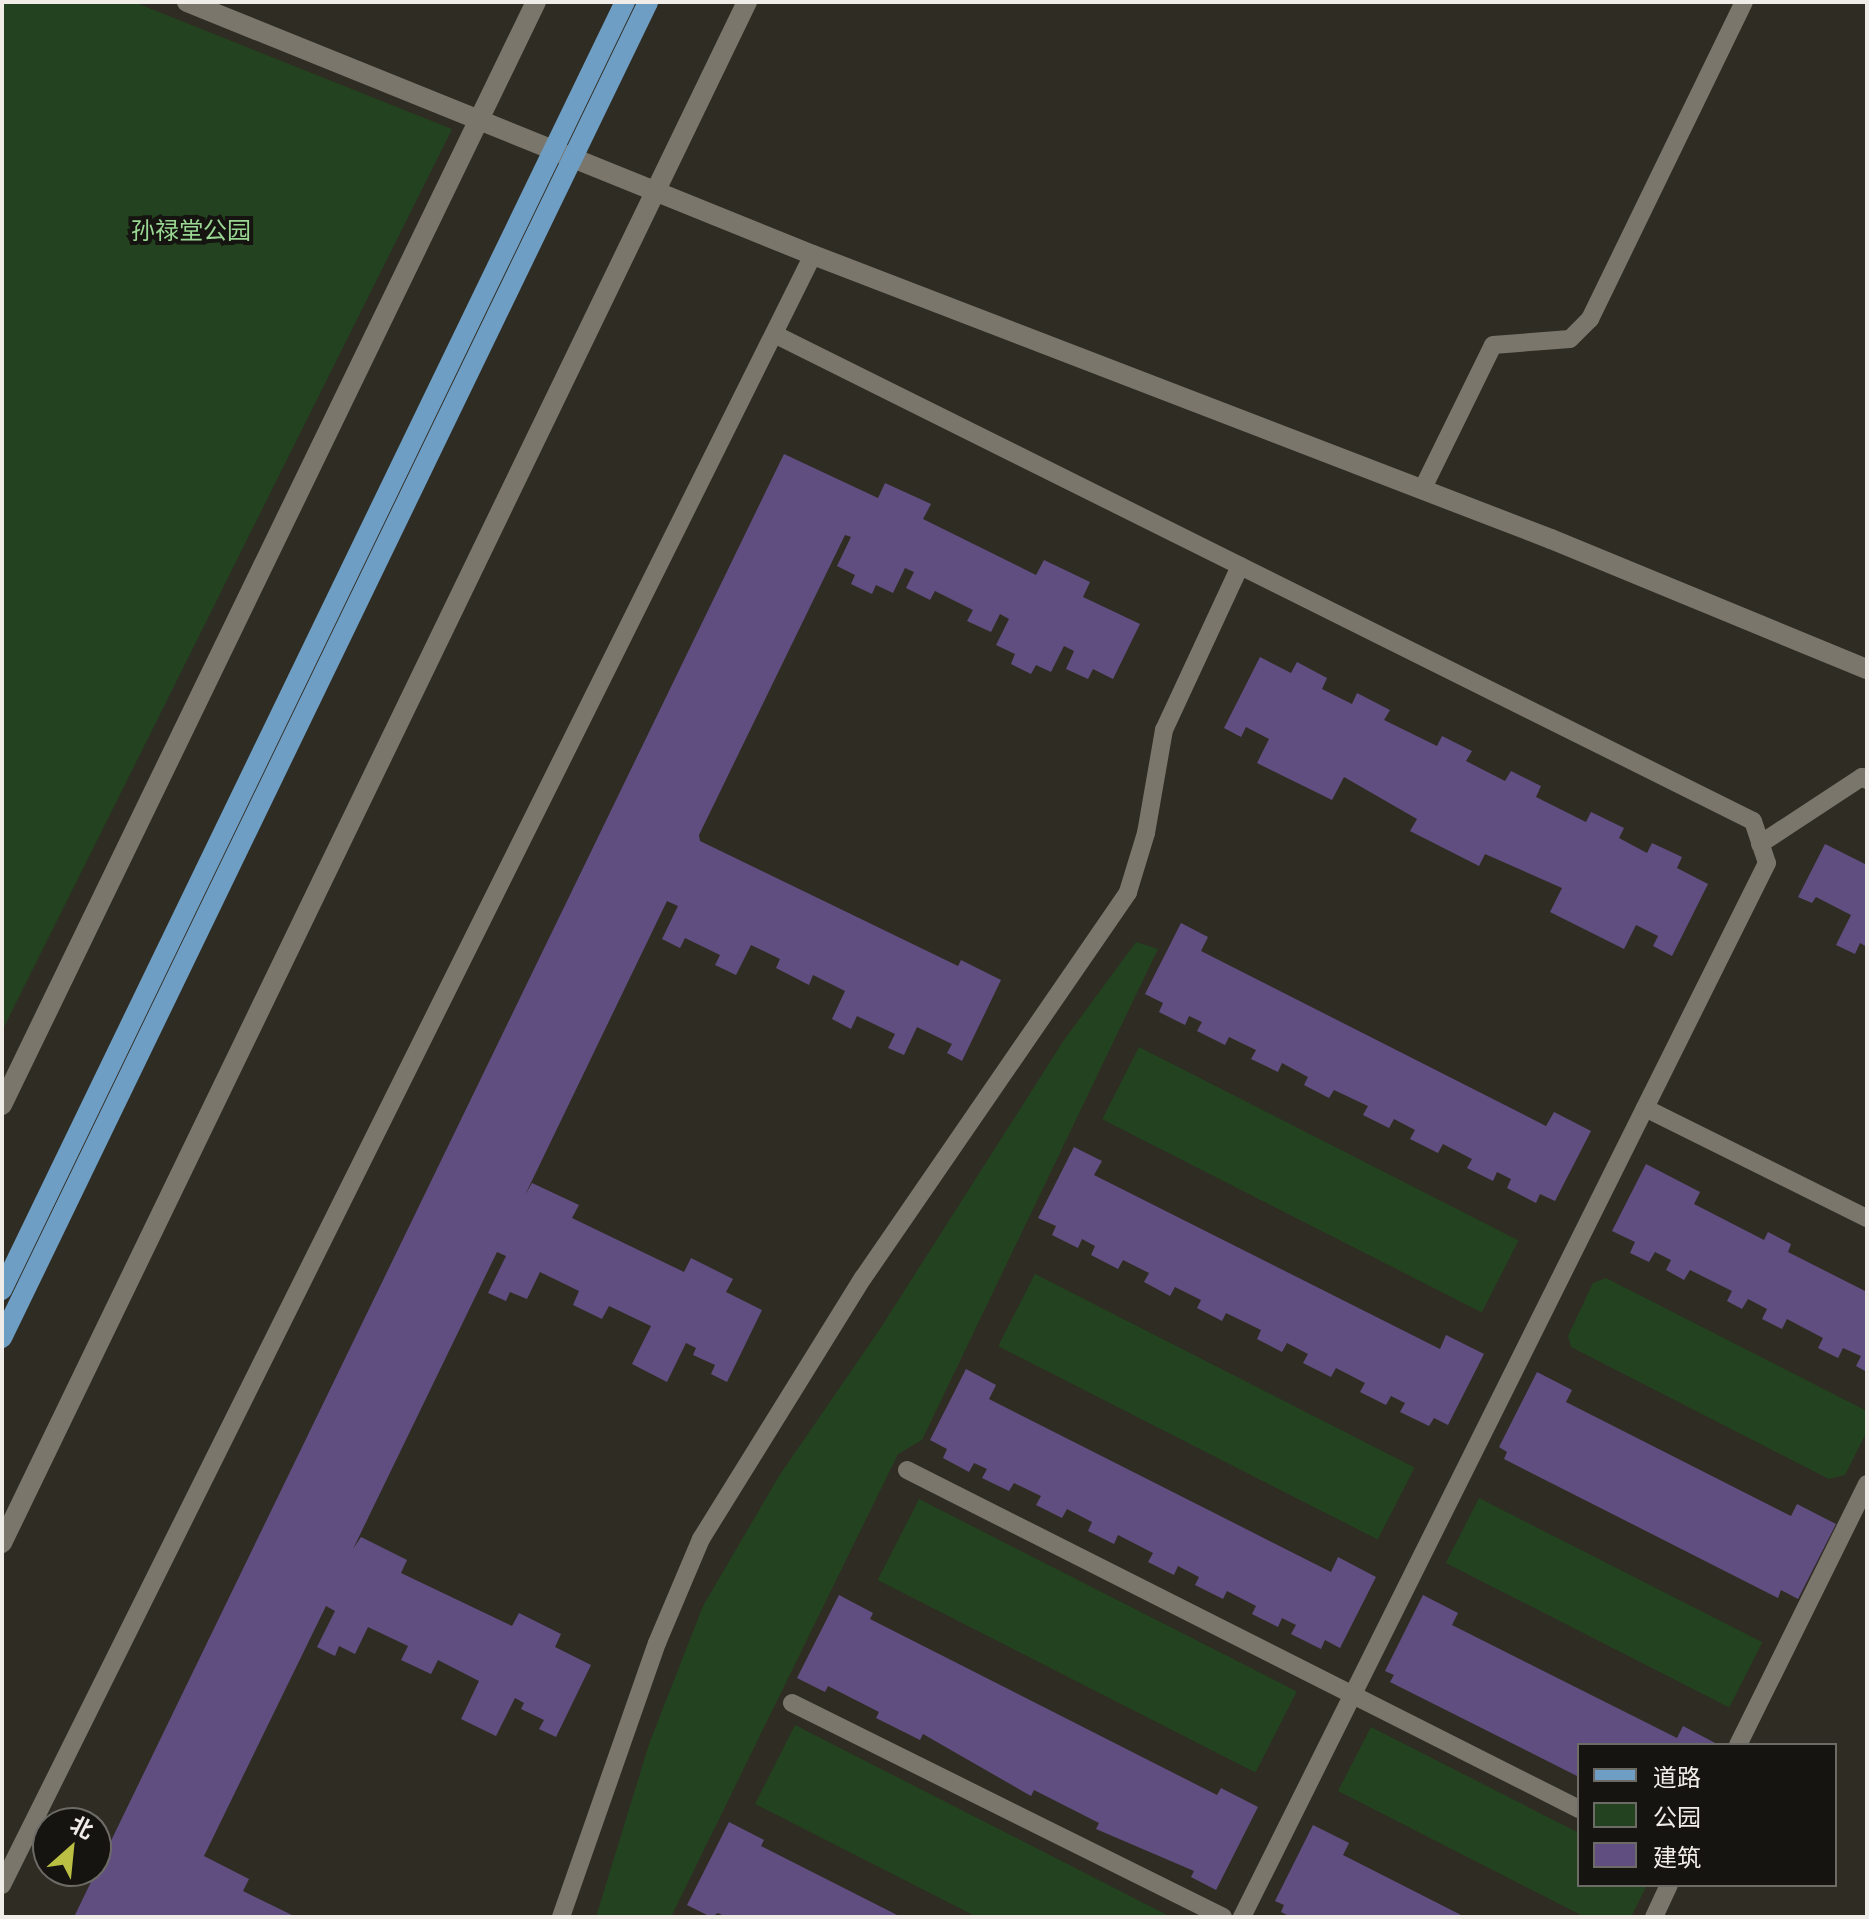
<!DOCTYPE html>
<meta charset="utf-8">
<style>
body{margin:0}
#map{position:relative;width:1869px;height:1919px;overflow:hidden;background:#2f2c23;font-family:Raleway,"Noto Sans SC",sans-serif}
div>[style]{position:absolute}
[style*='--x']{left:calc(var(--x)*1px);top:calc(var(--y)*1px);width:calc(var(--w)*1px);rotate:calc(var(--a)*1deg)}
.green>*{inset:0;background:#23421f;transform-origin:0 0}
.building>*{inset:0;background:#614e80}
.service>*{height:18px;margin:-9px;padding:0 9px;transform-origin:9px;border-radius:9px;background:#7a766c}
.minor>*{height:20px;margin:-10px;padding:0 10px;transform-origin:10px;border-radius:10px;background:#7a766c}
.primary>*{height:20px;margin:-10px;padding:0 10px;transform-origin:10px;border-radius:10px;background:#6e9ec4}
span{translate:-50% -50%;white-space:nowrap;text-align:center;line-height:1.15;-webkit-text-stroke:8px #151410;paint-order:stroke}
.park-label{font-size:24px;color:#9ad792}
.frame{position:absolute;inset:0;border:4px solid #f0ede8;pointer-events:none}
.legend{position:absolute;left:1577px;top:1743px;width:260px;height:144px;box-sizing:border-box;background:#151410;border:2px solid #6d6b66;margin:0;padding:10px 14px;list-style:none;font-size:24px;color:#f0ede8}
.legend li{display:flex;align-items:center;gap:16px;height:40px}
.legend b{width:40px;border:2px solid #6d6b66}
.north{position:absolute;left:32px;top:1807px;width:80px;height:80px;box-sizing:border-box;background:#151410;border:2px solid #6d6b66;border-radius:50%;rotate:27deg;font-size:22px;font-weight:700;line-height:32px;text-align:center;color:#f0ede8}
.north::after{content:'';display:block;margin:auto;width:28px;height:36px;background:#bbc044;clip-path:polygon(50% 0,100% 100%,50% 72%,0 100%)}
</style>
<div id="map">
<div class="green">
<div style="clip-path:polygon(2px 2px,134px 2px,452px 129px,2px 1031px)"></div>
<div style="clip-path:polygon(1136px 942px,1158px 949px,922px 1440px,898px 1454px,671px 1917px,596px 1917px,649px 1744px,703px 1606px,779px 1476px,880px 1329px,1064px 1040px)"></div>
<div style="left:1139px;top:1047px;width:426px;height:81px;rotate:27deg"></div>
<div style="left:1035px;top:1274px;width:426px;height:81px;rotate:27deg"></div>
<div style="clip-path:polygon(1606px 1278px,1865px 1410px,1867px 1431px,1845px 1475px,1829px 1479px,1571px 1347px,1568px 1336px,1593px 1283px)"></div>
<div style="left:1479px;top:1498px;width:318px;height:73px;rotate:27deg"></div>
<div style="left:919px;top:1499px;width:424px;height:91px;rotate:27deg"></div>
<div style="clip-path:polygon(795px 1725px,1171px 1917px,977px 1917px,755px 1804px)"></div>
<div style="clip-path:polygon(1371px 1727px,1579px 1833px,1579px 1885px,1647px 1885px,1631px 1917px,1585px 1917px,1338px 1791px)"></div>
</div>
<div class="building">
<div style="clip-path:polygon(784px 454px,878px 498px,885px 483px,931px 504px,923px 519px,1036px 575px,1044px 560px,1090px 582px,1083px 597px,1140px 624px,1113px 679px,1093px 669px,1088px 679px,1066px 669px,1074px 651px,1064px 646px,1051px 672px,1036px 665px,1031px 674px,1011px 664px,1015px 654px,996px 645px,1009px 619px,1000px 614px,991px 632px,967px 621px,973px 610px,935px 591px,930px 600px,906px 588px,914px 572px,905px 568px,893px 593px,876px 585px,872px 594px,851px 584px,855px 575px,837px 566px,851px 537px,845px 535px,699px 835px,700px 841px,958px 966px,961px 960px,1001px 980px,962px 1061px,947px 1053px,952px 1044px,917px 1027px,904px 1055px,888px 1048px,895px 1034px,857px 1016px,851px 1029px,832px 1019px,845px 991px,813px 975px,809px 985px,776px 968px,780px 959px,751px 945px,736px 975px,715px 965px,720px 955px,685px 938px,680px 948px,662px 939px,678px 906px,667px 901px,525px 1195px,532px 1183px,579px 1205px,572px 1218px,684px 1272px,691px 1258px,733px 1279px,726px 1292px,762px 1310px,727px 1382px,711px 1374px,715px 1365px,693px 1355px,696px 1348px,686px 1343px,667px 1382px,632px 1364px,651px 1326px,609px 1306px,602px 1319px,573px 1305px,579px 1291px,540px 1272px,527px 1299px,510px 1292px,506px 1301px,488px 1293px,506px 1256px,497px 1252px,353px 1549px,361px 1537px,407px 1560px,401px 1573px,512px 1626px,519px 1613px,561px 1634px,555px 1647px,591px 1665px,556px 1737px,539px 1729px,544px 1720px,521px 1709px,524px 1703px,515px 1698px,496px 1736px,461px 1719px,479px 1681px,438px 1660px,431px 1674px,401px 1660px,408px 1646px,368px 1627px,355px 1654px,339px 1646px,335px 1656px,317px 1647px,335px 1611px,326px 1606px,204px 1856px,249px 1879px,243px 1891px,296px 1917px,74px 1917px)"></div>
<div style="clip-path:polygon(1260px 657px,1291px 673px,1297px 662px,1327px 678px,1322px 689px,1352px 704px,1357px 693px,1390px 710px,1384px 720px,1437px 746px,1442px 736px,1472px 751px,1466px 761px,1505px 781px,1511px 771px,1541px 786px,1536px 797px,1586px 822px,1591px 812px,1624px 828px,1619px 838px,1647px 853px,1652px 843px,1682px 857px,1677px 868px,1708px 884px,1672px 956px,1653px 946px,1658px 936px,1636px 925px,1624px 949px,1550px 912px,1562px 888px,1485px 854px,1479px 866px,1410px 831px,1417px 819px,1344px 777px,1332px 800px,1257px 763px,1269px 739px,1246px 727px,1241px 737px,1224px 728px)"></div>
<div style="clip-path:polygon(1825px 844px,1867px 865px,1867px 947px,1860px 943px,1855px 954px,1836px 945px,1851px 915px,1816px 897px,1812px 903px,1798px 897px)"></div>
<div style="clip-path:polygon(1181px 923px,1208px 937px,1201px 951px,1546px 1126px,1554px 1112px,1591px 1131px,1555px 1201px,1540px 1194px,1536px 1203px,1507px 1188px,1511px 1179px,1497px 1172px,1493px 1181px,1467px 1168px,1472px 1159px,1443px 1144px,1438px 1153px,1410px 1139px,1415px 1130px,1394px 1119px,1389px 1128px,1363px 1115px,1368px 1106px,1334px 1090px,1329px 1098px,1304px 1085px,1308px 1077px,1282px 1063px,1278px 1072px,1251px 1059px,1256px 1050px,1229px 1037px,1225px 1045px,1197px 1031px,1202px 1022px,1189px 1016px,1185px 1025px,1159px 1012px,1163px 1003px,1145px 994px)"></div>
<div style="clip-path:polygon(1074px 1147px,1102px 1161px,1094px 1175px,1440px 1349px,1446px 1335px,1484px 1354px,1448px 1425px,1434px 1418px,1429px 1426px,1400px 1412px,1405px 1403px,1391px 1396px,1386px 1405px,1360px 1392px,1365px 1383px,1336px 1368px,1331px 1377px,1303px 1363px,1308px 1354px,1287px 1343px,1282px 1352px,1257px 1339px,1261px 1330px,1226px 1313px,1222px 1321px,1197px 1308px,1201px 1300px,1175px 1287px,1170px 1296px,1144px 1282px,1149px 1273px,1123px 1260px,1118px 1269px,1091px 1255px,1095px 1246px,1082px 1239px,1078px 1248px,1052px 1235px,1056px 1226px,1038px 1218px)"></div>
<div style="clip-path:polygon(1646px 1164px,1700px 1192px,1694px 1204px,1764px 1240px,1768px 1232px,1791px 1244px,1788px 1252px,1867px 1292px,1867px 1372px,1856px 1366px,1861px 1356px,1843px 1348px,1838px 1358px,1818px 1348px,1823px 1338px,1787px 1319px,1782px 1329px,1762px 1319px,1767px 1309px,1748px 1299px,1742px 1309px,1727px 1301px,1732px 1291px,1690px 1270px,1684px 1280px,1666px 1270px,1671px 1260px,1655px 1252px,1649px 1262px,1630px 1253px,1635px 1242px,1612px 1231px)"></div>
<div style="clip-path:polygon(966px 1369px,996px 1385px,989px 1399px,1331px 1572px,1338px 1557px,1376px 1577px,1340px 1648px,1325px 1640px,1321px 1649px,1291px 1634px,1296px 1625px,1282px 1618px,1278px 1627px,1252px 1614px,1256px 1606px,1227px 1591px,1223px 1599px,1195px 1585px,1199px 1577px,1178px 1566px,1174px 1575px,1148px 1562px,1153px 1553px,1118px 1535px,1114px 1544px,1088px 1531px,1092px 1522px,1067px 1509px,1062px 1518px,1036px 1505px,1041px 1496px,1014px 1483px,1009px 1491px,982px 1478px,987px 1469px,974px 1463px,969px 1472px,943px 1458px,947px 1449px,930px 1440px)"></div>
<div style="clip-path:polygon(1537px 1372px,1572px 1390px,1566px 1402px,1791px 1516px,1797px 1504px,1836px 1524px,1798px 1599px,1781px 1590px,1778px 1598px,1504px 1459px,1507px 1452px,1499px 1447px)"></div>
<div style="clip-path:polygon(839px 1595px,873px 1613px,870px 1619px,1217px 1795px,1221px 1788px,1258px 1807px,1216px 1890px,1191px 1877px,1194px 1871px,1096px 1829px,1099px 1823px,1034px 1790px,1031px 1796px,923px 1734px,920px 1740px,876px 1718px,879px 1712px,828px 1686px,825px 1692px,797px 1678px)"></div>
<div style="clip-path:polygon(1423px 1595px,1458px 1613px,1452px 1625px,1677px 1738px,1683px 1726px,1719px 1745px,1579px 1745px,1579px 1777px,1390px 1682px,1394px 1675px,1385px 1671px)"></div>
<div style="clip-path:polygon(729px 1822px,764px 1840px,761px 1846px,901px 1917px,726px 1917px,718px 1913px,711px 1917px,687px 1905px)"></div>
<div style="clip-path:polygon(1313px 1825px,1349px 1843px,1343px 1855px,1465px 1917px,1291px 1917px,1281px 1912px,1284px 1905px,1275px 1901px)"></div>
</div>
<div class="service">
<div style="--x:774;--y:334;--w:1093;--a:26.45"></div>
<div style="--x:1753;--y:821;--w:44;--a:71.6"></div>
<div style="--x:1767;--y:863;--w:1178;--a:116.48"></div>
<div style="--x:1422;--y:490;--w:161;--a:-63.9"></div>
<div style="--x:1493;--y:345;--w:77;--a:-4.5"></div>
<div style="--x:1570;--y:339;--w:28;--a:-45"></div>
<div style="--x:1590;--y:319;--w:352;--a:-64.1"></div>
<div style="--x:1760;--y:844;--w:122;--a:-33.3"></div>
<div style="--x:1862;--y:777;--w:6;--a:31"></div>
<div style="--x:1645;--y:1108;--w:248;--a:26.4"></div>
<div style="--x:907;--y:1470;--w:753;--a:26.77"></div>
<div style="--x:792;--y:1703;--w:481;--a:26.4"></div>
<div style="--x:1738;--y:1745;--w:291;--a:-63.7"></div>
<div style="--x:2;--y:1885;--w:1821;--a:-63.55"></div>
<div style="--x:561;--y:1917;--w:290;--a:-70.7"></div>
<div style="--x:657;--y:1643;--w:113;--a:-67.1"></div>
<div style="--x:701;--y:1539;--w:307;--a:-58.2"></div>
<div style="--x:863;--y:1278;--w:468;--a:-55.5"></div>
<div style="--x:1128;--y:892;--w:62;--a:-73"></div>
<div style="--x:1146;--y:833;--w:105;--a:-80.1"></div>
<div style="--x:1164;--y:730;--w:181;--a:-65.1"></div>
<div style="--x:1654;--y:1917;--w:35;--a:-65"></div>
</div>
<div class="minor">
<div style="--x:187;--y:2;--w:675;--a:22.01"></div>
<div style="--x:813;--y:255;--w:791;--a:21.05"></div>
<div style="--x:1551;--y:539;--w:342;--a:22.4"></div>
<div style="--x:2;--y:1105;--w:1225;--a:-64.17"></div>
<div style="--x:2;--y:1543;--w:1712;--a:-64.2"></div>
</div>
<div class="primary">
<div style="--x:2;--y:1290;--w:1431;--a:-64.19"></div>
<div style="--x:2;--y:1338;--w:1484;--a:-64.19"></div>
</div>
<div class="park-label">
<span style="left:191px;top:231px">孙禄堂公园</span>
</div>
<div class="frame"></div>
<ul class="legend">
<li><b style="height:10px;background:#6e9ec4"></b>道路</li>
<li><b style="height:22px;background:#23421f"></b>公园</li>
<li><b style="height:22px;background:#614e80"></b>建筑</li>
</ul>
<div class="north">北</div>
</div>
